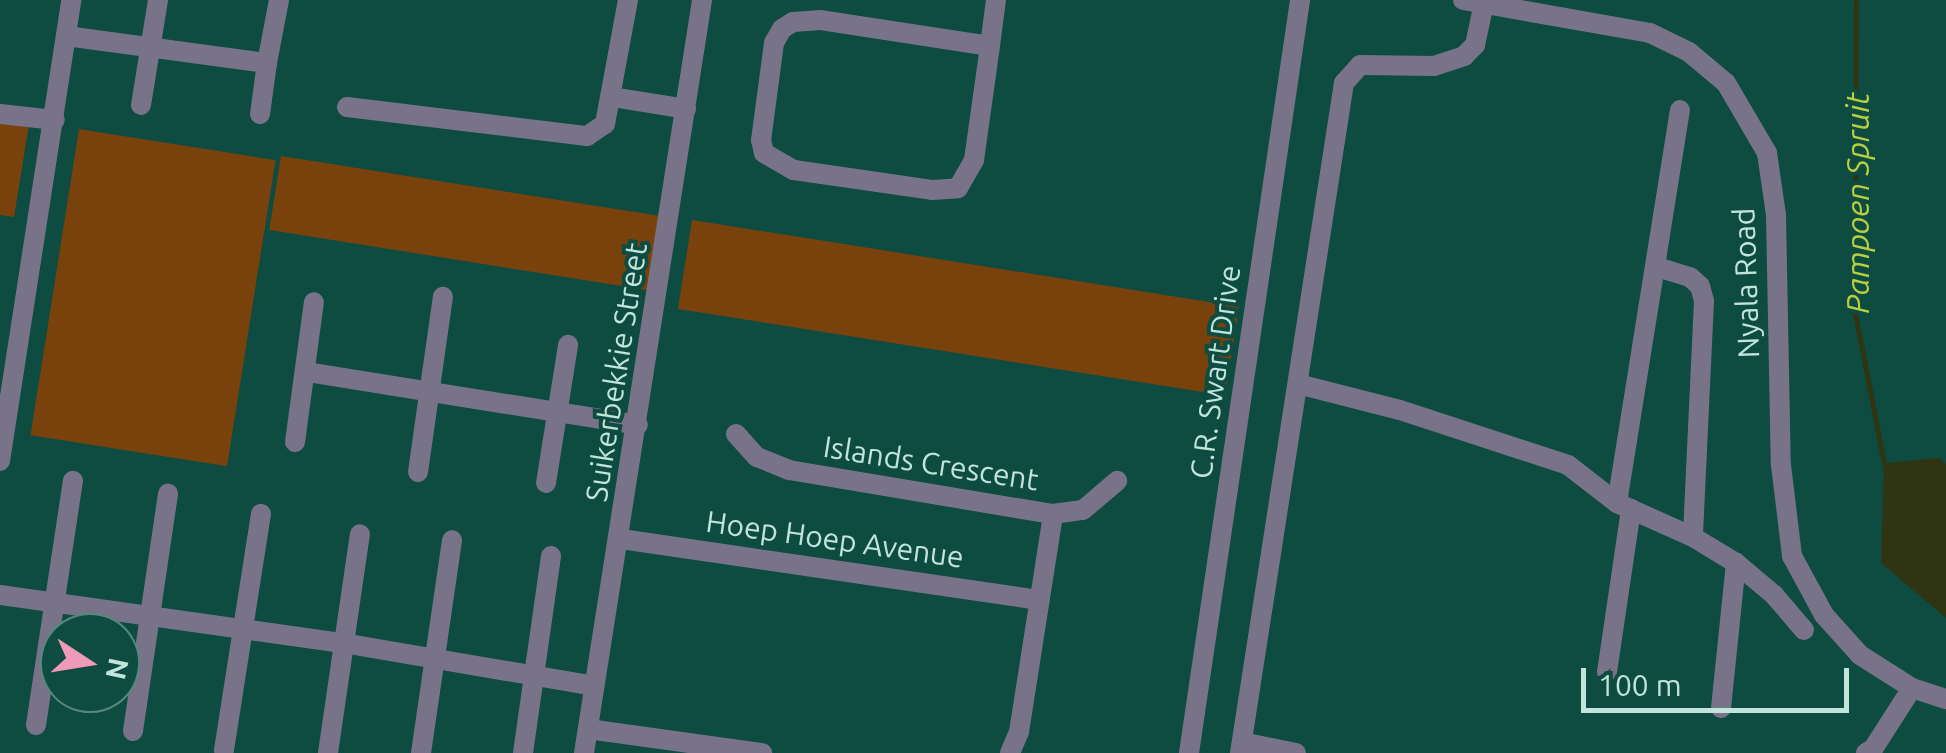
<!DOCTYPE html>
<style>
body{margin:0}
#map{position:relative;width:1946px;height:753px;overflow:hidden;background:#0e4b40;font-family:Ubuntu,sans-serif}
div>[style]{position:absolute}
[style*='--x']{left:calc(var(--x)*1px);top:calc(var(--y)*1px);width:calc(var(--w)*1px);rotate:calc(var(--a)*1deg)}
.green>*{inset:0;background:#79420d;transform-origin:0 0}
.water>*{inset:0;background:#2f3513}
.stream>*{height:5px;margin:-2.5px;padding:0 2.5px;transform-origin:2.5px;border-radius:2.5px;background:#2f3513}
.minor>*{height:20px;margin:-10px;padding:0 10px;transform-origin:10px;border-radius:10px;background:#79738a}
.tertiary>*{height:20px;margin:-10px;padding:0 10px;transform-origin:10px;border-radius:10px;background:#79738a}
span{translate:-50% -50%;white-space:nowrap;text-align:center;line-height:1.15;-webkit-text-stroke:8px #0e4b40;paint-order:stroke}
.street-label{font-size:30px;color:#c1e4db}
.water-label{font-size:32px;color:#b9ce40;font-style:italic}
.north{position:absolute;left:40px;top:613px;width:100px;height:100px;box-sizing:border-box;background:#0e4b40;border:2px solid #56887e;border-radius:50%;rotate:102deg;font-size:28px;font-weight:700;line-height:40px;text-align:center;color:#c1e4db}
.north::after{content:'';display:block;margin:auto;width:35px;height:45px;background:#ef9ab8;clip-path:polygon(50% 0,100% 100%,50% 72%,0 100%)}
.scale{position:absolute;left:1581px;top:668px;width:268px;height:45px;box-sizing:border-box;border:5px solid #c1e4db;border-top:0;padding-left:12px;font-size:30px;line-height:35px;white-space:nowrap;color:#c1e4db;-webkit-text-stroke:8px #0e4b40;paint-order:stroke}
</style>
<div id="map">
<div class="green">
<div style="clip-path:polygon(0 108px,31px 112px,14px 217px,0 215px)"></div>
<div style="left:79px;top:129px;width:199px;height:310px;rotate:9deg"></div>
<div style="left:281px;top:156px;width:384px;height:75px;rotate:9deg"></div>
<div style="left:692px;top:220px;width:554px;height:90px;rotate:9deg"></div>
</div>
<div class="water">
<div style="clip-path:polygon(1939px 458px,1946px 464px,1946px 618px,1881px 563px,1884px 463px)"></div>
</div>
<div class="stream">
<div style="--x:1856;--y:0;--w:313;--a:90.2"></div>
<div style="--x:1855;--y:313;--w:153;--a:79.1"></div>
</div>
<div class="minor">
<div style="--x:1463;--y:0;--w:190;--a:10"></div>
<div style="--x:1650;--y:33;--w:43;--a:26"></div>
<div style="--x:1689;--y:52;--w:48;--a:40"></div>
<div style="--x:1726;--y:83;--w:81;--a:59.6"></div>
<div style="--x:1767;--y:153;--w:63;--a:81.7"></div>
<div style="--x:1776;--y:215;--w:250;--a:88.9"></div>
<div style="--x:1781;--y:465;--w:92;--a:83.1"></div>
<div style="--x:1792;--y:556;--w:67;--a:61.5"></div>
<div style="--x:1824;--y:615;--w:54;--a:48"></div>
<div style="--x:1860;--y:655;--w:62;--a:32.4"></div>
<div style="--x:1912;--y:688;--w:36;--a:18"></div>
<div style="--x:66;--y:36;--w:203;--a:7.7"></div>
<div style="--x:267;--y:63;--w:64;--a:-79.2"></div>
<div style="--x:990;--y:46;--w:171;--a:-171.3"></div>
<div style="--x:821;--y:20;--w:28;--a:176"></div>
<div style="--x:793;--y:22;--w:13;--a:148"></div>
<div style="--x:782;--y:29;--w:16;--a:120"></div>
<div style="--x:774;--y:43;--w:98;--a:97.6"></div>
<div style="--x:761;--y:140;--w:13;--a:77"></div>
<div style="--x:764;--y:153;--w:34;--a:30"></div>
<div style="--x:794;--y:170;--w:139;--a:8.2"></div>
<div style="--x:932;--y:190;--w:26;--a:-4"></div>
<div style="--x:958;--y:188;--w:32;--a:-60"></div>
<div style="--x:974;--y:160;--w:115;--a:-82"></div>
<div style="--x:990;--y:46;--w:46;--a:-82.6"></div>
<div style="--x:612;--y:97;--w:75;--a:9.2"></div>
<div style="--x:141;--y:105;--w:106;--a:-80.8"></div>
<div style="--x:347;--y:107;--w:242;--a:6.9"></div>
<div style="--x:587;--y:136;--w:22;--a:-34"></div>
<div style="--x:605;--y:124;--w:126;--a:-79.5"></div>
<div style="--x:0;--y:114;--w:55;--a:6.2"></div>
<div style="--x:260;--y:114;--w:51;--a:-82.2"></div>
<div style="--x:1657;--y:267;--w:34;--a:17"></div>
<div style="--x:1690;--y:277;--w:13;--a:42"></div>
<div style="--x:1700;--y:286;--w:16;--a:75"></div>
<div style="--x:1704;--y:301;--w:236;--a:92.7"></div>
<div style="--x:307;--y:372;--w:335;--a:9.1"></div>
<div style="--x:1298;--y:384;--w:105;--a:14.3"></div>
<div style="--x:1400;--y:410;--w:177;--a:18.1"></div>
<div style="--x:1568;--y:465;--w:62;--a:37.8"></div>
<div style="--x:1617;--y:503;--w:83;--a:24.1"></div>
<div style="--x:1693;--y:537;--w:50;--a:31.2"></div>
<div style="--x:1736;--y:563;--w:50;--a:40.1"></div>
<div style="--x:1774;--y:595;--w:46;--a:49.4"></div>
<div style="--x:736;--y:434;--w:31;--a:48"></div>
<div style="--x:757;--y:457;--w:35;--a:22"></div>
<div style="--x:789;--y:470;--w:268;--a:9.5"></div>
<div style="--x:1053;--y:514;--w:30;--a:-8"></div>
<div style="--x:1083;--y:510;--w:45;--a:-40.5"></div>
<div style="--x:295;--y:442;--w:141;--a:-82.3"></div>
<div style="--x:0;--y:461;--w:466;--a:-81.2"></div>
<div style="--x:418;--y:472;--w:177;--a:-81.9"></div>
<div style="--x:546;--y:483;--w:140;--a:-80.9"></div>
<div style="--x:1617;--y:503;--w:398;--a:-80.9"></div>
<div style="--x:621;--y:539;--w:423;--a:8.3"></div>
<div style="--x:0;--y:595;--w:346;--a:8"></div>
<div style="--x:343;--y:643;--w:255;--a:9.7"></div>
<div style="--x:1607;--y:672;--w:165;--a:-81.6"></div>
<div style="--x:1721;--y:708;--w:146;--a:-84.1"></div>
<div style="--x:36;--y:725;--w:247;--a:-81.4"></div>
<div style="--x:588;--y:729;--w:176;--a:7.9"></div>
<div style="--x:133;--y:731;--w:240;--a:-81.6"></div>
<div style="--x:1242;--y:742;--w:55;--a:11.5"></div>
<div style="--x:224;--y:750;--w:239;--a:-81.1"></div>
<div style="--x:328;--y:753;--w:221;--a:-81.7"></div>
<div style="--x:421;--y:753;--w:215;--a:-81.7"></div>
<div style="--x:523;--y:753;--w:199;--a:-81.9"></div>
<div style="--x:584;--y:753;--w:762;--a:-81.09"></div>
<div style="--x:1010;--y:753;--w:23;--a:-67"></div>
<div style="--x:1019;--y:732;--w:221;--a:-81.1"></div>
<div style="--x:1240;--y:753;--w:678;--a:-81.18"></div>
<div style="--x:1344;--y:83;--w:24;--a:-48"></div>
<div style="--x:1360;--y:65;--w:74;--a:0.8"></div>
<div style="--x:1434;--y:66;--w:32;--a:-18"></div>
<div style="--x:1464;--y:56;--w:16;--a:-45"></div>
<div style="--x:1475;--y:45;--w:43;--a:-77.9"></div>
<div style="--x:1866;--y:753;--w:8;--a:-30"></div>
<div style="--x:1873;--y:749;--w:72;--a:-57.4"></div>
</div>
<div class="tertiary">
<div style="--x:1189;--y:753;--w:761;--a:-81.61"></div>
</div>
<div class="street-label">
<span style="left:1746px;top:283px;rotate:-92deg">Nyala Road</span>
<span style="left:616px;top:372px;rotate:-81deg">Suikerbekkie Street</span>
<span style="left:1215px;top:372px;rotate:-82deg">C.R. Swart Drive</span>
<span style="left:931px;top:463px;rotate:9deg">Islands Crescent</span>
<span style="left:835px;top:539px;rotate:8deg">Hoep Hoep Avenue</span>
</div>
<div class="water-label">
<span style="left:1857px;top:203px;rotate:-90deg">Pampoen Spruit</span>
</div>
<div class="north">N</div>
<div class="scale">100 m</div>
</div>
